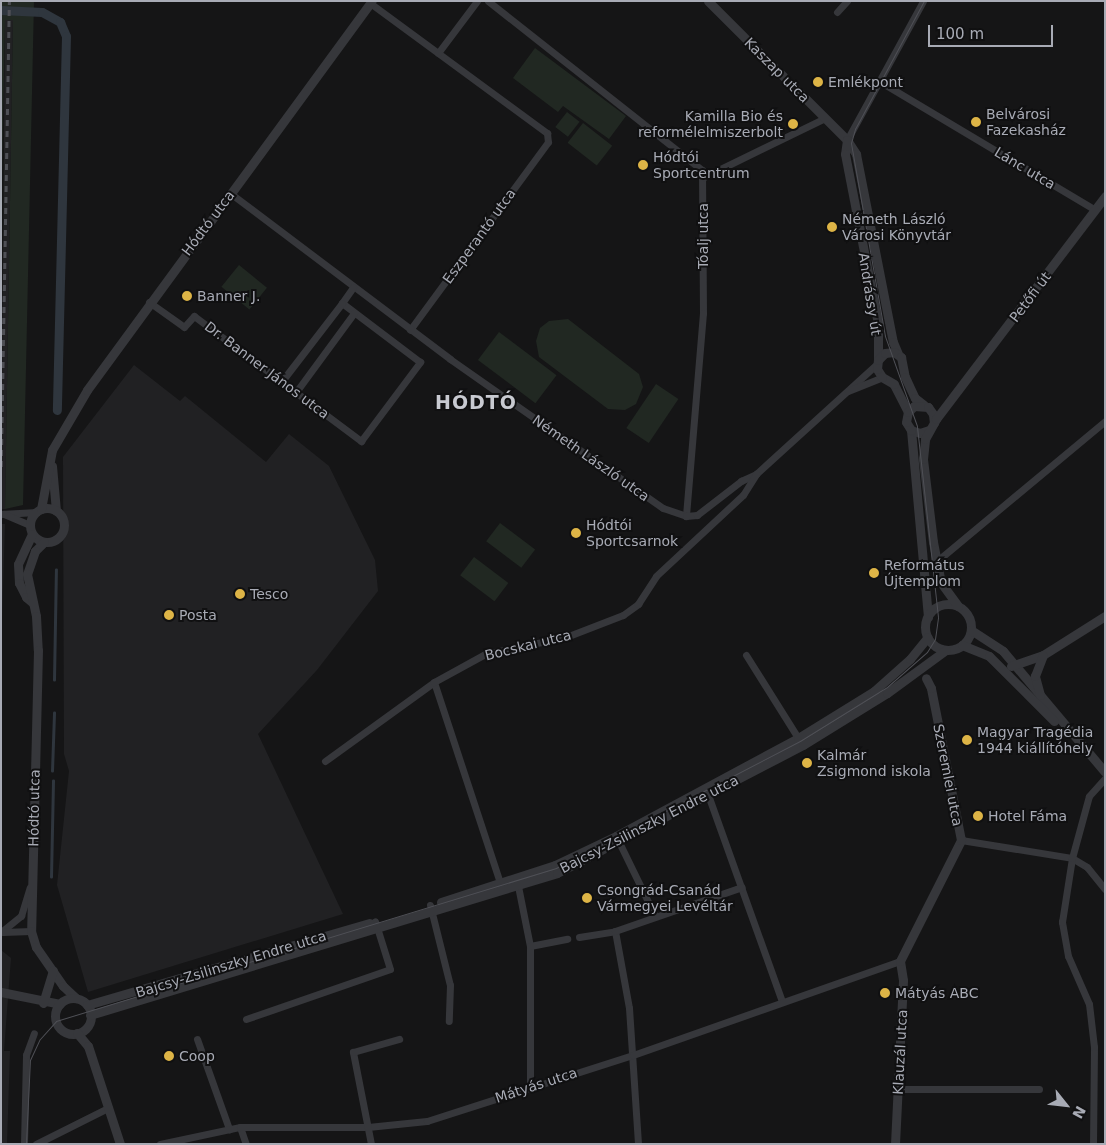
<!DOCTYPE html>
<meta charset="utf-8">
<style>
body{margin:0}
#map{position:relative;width:1106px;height:1145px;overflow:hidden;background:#151516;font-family:"DejaVu Sans",sans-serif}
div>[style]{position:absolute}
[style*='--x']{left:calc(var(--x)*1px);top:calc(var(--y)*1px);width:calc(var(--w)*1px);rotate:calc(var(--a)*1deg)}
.built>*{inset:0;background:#212123}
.green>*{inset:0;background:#212822;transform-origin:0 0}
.stream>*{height:2.5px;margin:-1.25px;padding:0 1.25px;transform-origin:1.25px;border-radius:1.25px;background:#2f363e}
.canal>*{height:9px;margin:-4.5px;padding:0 4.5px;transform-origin:4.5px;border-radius:4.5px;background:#2f363e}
.minor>*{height:7px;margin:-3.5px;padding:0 3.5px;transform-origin:3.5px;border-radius:3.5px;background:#36373b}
.tertiary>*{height:9px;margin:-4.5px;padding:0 4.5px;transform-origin:4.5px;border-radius:4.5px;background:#36373b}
.tertiary>.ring{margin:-4.5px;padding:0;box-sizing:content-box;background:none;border:9px solid #36373b;border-radius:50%}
.tram>*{height:1px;margin:-0.5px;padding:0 0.5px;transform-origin:0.5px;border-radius:0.5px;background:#4f5056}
.rail>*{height:2.5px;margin-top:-1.25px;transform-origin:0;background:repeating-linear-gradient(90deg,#4f5056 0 6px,transparent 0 11px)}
.dots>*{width:14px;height:14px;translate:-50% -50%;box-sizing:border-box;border:2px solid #101011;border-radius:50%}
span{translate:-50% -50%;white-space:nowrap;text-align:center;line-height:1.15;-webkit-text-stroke:4px #101011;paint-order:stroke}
.street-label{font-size:14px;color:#a8abb5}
.poi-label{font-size:14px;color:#a8abb5}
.left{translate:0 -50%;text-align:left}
.right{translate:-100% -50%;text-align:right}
.district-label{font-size:19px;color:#c8cad1;font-weight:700;letter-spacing:1px}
.frame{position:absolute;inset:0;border:2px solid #a8abb5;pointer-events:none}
.north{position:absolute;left:1041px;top:1080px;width:50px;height:50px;-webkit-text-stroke:4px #101011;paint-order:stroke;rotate:119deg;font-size:14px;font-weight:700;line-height:20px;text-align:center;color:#a8abb5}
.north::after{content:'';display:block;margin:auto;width:18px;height:22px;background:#a8abb5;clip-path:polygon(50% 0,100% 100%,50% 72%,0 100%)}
.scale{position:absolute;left:928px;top:25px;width:125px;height:22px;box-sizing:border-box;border:2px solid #a8abb5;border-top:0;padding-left:6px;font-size:15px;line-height:18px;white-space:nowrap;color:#a8abb5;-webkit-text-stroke:4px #101011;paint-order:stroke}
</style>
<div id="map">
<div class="built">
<div style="clip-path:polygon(5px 20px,13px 20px,5px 509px,1px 509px)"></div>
<div style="clip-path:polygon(134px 365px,180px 401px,185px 396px,266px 462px,289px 434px,329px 466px,375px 560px,378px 591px,317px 670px,258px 734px,343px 914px,88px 992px,57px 885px,69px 771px,64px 754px,63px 457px)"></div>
<div style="clip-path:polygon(1px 524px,5px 524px,1px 650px)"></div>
<div style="clip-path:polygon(1px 950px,11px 958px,4px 1051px,10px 1051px,7px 1144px,1px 1144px)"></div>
</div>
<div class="green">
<div style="clip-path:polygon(1px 1px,34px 1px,23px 505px,5px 509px,13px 20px,5px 20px,1px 227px)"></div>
<div style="clip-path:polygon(535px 48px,626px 116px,609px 139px,563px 106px,558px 112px,513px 78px)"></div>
<div style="left:567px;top:112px;width:16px;height:19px;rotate:38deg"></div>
<div style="left:583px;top:123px;width:37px;height:25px;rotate:38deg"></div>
<div style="left:239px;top:265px;width:36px;height:28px;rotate:39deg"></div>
<div style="clip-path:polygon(568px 319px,639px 374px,643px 387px,636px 404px,625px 410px,608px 409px,539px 357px,536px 341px,540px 328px,549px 321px)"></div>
<div style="left:499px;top:332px;width:72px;height:35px;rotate:37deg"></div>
<div style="left:656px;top:384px;width:27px;height:53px;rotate:34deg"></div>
<div style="left:500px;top:523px;width:44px;height:23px;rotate:37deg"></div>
<div style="left:474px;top:557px;width:43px;height:23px;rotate:37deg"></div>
</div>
<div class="stream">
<div style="--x:54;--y:680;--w:110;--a:-89"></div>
<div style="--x:52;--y:771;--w:58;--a:-88"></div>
<div style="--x:51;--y:877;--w:96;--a:-88.8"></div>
</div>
<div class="canal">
<div style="--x:1;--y:10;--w:41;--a:2.8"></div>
<div style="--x:42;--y:12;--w:21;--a:29"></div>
<div style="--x:60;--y:22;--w:15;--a:67"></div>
<div style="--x:66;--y:36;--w:374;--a:91.4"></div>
</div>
<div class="minor">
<div style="--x:488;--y:1;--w:273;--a:38.3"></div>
<div style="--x:702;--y:170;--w:143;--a:89.6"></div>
<div style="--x:703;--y:313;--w:204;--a:94.8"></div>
<div style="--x:370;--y:3;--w:220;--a:36.3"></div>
<div style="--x:547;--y:133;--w:9;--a:84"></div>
<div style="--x:548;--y:142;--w:233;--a:126.3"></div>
<div style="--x:837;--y:12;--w:15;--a:-48"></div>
<div style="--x:438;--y:53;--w:65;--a:-53.1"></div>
<div style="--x:879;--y:81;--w:252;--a:30.8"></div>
<div style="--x:847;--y:140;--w:158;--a:-61.3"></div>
<div style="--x:704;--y:177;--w:135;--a:-26"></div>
<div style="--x:230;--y:193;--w:276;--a:37"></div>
<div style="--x:450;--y:359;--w:260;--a:35"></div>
<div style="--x:663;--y:508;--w:24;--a:19"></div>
<div style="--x:686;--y:516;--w:11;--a:-5"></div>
<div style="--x:697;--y:515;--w:56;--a:-37.7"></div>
<div style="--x:741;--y:481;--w:17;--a:-25"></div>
<div style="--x:756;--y:474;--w:164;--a:-42.3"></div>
<div style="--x:149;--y:302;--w:43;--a:35.5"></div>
<div style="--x:184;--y:327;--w:15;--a:-48"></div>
<div style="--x:194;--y:316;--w:209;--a:36.8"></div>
<div style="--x:361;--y:441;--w:99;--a:-53.2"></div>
<div style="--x:420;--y:362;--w:98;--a:-142.9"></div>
<div style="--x:342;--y:303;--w:19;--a:-55"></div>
<div style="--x:282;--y:381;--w:98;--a:-52.4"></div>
<div style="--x:848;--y:391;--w:37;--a:-22"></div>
<div style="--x:296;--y:392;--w:98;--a:-53.7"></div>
<div style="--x:1;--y:514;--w:36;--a:-3"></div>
<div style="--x:4;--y:514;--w:28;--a:23"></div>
<div style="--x:937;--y:561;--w:219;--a:-39.8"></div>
<div style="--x:746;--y:655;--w:102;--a:57.9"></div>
<div style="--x:434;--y:682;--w:215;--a:71.8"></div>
<div style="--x:325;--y:761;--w:135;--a:-35.9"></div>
<div style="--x:434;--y:682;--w:58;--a:-28.8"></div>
<div style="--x:485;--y:654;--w:83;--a:-11.9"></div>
<div style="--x:566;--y:637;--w:61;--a:-21.1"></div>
<div style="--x:623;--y:615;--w:19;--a:-36"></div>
<div style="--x:638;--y:604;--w:33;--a:-57"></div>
<div style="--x:656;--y:576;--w:119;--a:-43"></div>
<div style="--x:743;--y:495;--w:25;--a:-58"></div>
<div style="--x:707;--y:792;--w:222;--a:70.3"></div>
<div style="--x:617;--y:838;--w:87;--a:64"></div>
<div style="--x:961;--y:840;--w:112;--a:9.2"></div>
<div style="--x:1072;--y:858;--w:17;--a:31"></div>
<div style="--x:1087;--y:867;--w:28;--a:51"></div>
<div style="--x:517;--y:881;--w:66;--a:78.7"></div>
<div style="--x:530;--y:946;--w:141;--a:90"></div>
<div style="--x:430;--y:905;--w:82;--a:76"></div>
<div style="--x:450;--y:985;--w:36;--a:92"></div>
<div style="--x:615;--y:931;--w:78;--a:79.7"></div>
<div style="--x:629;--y:1008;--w:136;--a:86.2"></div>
<div style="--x:1;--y:932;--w:26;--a:-39"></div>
<div style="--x:21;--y:916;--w:30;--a:-73"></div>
<div style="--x:3;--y:932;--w:28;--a:-2"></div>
<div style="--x:579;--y:937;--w:36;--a:-9"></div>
<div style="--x:615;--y:931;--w:134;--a:-19.1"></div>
<div style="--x:530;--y:946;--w:38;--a:-11"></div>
<div style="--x:246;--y:1019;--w:152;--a:-19.1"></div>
<div style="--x:390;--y:969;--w:50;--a:-107.4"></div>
<div style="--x:197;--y:1039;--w:96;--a:70.4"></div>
<div style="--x:898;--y:1089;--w:141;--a:0"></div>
<div style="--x:240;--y:1127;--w:18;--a:71"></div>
<div style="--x:24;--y:1144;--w:89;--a:-88.7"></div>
<div style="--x:26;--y:1055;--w:23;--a:-70"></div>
<div style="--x:36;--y:1144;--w:80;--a:-26.6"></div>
<div style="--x:160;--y:1144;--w:82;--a:-12"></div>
<div style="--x:240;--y:1127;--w:128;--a:0"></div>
<div style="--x:368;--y:1127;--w:59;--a:-5.8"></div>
<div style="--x:427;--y:1121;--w:216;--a:-17.8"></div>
<div style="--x:633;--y:1055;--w:283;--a:-19.4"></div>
<div style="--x:371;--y:1144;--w:94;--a:-101.1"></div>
<div style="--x:353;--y:1052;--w:48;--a:-15.8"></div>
<div style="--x:1093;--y:1144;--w:97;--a:-89.4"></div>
<div style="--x:1094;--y:1047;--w:43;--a:-96.6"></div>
<div style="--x:1089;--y:1004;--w:52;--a:-113.6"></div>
<div style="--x:1068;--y:956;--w:35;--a:-100"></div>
<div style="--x:1062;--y:922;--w:65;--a:-81.1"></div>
<div style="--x:1072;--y:858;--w:64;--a:-74.7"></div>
<div style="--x:1089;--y:796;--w:24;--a:-48"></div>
</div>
<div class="tertiary">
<div style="--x:708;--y:1;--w:197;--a:45"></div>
<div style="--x:847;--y:140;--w:17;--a:57"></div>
<div style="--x:856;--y:154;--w:192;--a:78.9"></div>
<div style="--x:893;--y:342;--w:13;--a:67"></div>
<div style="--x:847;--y:140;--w:14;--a:98"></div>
<div style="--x:845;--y:154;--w:172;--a:79"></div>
<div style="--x:878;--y:323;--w:37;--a:90"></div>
<div style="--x:908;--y:412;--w:31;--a:-117"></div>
<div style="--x:894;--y:384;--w:14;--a:-150"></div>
<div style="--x:882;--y:377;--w:9;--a:-122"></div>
<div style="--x:877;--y:369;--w:9;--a:-84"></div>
<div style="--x:878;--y:360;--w:10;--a:-45"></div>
<div style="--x:885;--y:353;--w:9;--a:-6"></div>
<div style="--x:894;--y:352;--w:9;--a:36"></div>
<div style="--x:901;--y:357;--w:20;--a:79"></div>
<div style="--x:905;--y:377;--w:23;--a:65"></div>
<div style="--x:915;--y:398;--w:11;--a:38"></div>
<div style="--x:911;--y:430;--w:188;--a:84.8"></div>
<div style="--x:929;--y:430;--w:9;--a:162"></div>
<div style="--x:920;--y:433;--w:9;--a:-162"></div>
<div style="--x:911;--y:430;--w:9;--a:-122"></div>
<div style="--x:906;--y:422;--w:10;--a:-79"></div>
<div style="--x:908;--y:412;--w:8;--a:-45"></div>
<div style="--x:914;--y:406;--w:14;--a:4"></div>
<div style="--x:928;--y:407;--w:9;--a:54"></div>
<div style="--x:933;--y:414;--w:9;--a:84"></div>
<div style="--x:52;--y:466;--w:45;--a:84.9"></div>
<div class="ring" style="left:30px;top:508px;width:25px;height:25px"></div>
<div style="--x:41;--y:509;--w:60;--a:-79.4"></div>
<div style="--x:52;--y:450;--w:69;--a:-59.7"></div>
<div style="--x:87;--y:390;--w:482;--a:-53.8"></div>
<div style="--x:32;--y:534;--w:33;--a:115"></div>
<div style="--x:18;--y:564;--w:19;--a:87"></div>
<div style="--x:19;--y:583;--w:16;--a:63"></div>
<div style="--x:26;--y:597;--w:9;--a:41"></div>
<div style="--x:44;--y:542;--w:13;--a:135"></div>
<div style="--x:35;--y:551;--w:24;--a:109"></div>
<div style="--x:27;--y:574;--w:43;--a:77.9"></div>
<div style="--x:36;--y:616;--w:34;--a:87"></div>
<div style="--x:38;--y:650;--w:281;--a:91.4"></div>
<div style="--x:31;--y:931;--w:17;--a:73"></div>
<div style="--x:36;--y:947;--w:47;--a:55.3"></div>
<div style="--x:63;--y:986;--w:18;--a:43"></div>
<div class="ring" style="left:925px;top:604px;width:37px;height:37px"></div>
<div style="--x:958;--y:606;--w:29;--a:-126"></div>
<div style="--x:941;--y:583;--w:42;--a:-101"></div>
<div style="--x:933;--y:542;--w:84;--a:-96.9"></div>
<div style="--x:923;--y:459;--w:20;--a:-84"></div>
<div style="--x:925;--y:439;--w:23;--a:-61"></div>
<div style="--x:936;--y:419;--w:280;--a:-52.8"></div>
<div style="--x:971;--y:630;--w:38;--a:33"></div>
<div style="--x:1003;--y:651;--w:158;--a:49.9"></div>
<div style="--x:962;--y:645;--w:29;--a:22"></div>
<div style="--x:989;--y:656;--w:92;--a:45"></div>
<div style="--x:1011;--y:666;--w:34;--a:-19"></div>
<div style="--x:1043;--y:655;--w:73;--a:-32.2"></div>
<div style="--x:1040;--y:695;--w:20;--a:-105"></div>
<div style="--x:1035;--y:676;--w:22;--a:-69"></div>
<div style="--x:441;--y:902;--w:120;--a:-18"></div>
<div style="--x:555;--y:865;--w:68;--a:-25.4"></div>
<div style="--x:616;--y:836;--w:207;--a:-28.3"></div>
<div style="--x:798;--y:738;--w:89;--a:-31.7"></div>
<div style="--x:874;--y:691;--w:48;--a:-41.6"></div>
<div style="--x:910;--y:659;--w:28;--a:-51"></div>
<div style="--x:1;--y:992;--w:60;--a:11.5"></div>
<div class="ring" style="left:55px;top:998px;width:27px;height:27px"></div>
<div style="--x:43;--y:1003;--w:34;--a:-73"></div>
<div style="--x:87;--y:1005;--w:294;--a:-16.2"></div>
<div style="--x:90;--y:1015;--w:488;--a:-16.9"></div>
<div style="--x:557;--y:873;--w:277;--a:-27.5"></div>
<div style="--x:803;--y:745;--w:99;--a:-31.8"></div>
<div style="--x:887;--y:693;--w:73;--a:-36.1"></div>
<div style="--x:77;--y:1033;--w:17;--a:50"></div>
<div style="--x:88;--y:1046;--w:103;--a:71.9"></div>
<div style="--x:895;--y:1144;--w:164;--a:-87.2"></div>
<div style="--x:903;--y:980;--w:19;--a:-99"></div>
<div style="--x:900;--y:961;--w:136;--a:-63.2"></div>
<div style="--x:961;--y:840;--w:155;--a:-101.2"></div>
<div style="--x:931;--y:688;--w:11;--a:-117"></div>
</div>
<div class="tram">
<div style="--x:26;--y:1144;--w:84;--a:-87.3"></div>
<div style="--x:30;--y:1060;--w:23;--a:-65"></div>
<div style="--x:40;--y:1039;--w:24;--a:-48"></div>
<div style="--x:56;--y:1021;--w:523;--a:-17.01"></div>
<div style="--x:556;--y:868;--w:275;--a:-27.5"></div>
<div style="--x:800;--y:741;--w:102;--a:-31.8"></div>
<div style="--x:887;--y:687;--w:53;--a:-41.2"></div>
<div style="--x:927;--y:652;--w:15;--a:-58"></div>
<div style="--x:935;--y:639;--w:22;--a:-82"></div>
<div style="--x:938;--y:617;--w:192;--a:-96.3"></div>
<div style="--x:917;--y:426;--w:96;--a:-109.6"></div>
<div style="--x:885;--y:336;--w:196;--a:-100"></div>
<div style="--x:851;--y:143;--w:15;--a:-74"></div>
<div style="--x:855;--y:129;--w:145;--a:-61.7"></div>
</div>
<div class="rail">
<div style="--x:1;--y:467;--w:466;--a:-89"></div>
</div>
<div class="dots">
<div style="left:818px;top:82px;background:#ddb446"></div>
<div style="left:976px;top:122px;background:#ddb446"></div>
<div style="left:793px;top:124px;background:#ddb446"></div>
<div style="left:643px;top:165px;background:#ddb446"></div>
<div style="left:832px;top:227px;background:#ddb446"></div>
<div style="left:187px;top:296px;background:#ddb446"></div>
<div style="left:576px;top:533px;background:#ddb446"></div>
<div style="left:874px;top:573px;background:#ddb446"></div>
<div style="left:240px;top:594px;background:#ddb446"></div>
<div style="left:169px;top:615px;background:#ddb446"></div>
<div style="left:967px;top:740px;background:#ddb446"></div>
<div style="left:807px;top:763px;background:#ddb446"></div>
<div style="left:978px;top:816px;background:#ddb446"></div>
<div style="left:587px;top:898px;background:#ddb446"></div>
<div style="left:885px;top:993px;background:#ddb446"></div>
<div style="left:169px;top:1056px;background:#ddb446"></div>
</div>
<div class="street-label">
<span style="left:777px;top:70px;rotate:45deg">Kaszap utca</span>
<span style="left:1025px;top:168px;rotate:31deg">Lánc utca</span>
<span style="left:208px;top:223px;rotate:-53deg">Hódtó utca</span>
<span style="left:479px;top:236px;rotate:-54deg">Eszperantó utca</span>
<span style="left:703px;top:236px;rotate:-90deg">Tóalj utca</span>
<span style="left:870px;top:294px;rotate:81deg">Andrássy út</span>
<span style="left:1030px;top:297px;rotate:-53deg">Petőfi út</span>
<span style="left:267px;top:370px;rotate:37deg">Dr. Banner János utca</span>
<span style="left:591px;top:458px;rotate:35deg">Németh László utca</span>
<span style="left:528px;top:645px;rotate:-14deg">Bocskai utca</span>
<span style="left:948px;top:775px;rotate:79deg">Szeremlei utca</span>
<span style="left:34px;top:808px;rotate:-89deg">Hódtó utca</span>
<span style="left:649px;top:824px;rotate:-27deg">Bajcsy-Zsilinszky Endre utca</span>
<span style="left:231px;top:964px;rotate:-17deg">Bajcsy-Zsilinszky Endre utca</span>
<span style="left:900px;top:1052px;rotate:-87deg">Klauzál utca</span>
<span style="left:536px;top:1085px;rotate:-18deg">Mátyás utca</span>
</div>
<div class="poi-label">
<span class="left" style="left:828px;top:82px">Emlékpont</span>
<span class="left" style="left:986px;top:122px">Belvárosi<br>Fazekasház</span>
<span class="right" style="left:783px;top:124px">Kamilla Bio és<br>reformélelmiszerbolt</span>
<span class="left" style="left:653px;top:165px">Hódtói<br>Sportcentrum</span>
<span class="left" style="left:842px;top:227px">Németh László<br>Városi Könyvtár</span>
<span class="left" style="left:197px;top:296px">Banner J.</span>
<span class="left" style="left:586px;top:533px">Hódtói<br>Sportcsarnok</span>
<span class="left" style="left:884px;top:573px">Református<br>Újtemplom</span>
<span class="left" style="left:250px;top:594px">Tesco</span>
<span class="left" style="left:179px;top:615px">Posta</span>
<span class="left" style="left:977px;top:740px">Magyar Tragédia<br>1944 kiállítóhely</span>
<span class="left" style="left:817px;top:763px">Kalmár<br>Zsigmond iskola</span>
<span class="left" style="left:988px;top:816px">Hotel Fáma</span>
<span class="left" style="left:597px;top:898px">Csongrád-Csanád<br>Vármegyei Levéltár</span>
<span class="left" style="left:895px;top:993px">Mátyás ABC</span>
<span class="left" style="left:179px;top:1056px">Coop</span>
</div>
<div class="district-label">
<span style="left:476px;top:403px">HÓDTÓ</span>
</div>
<div class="frame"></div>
<div class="north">N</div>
<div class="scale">100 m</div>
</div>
